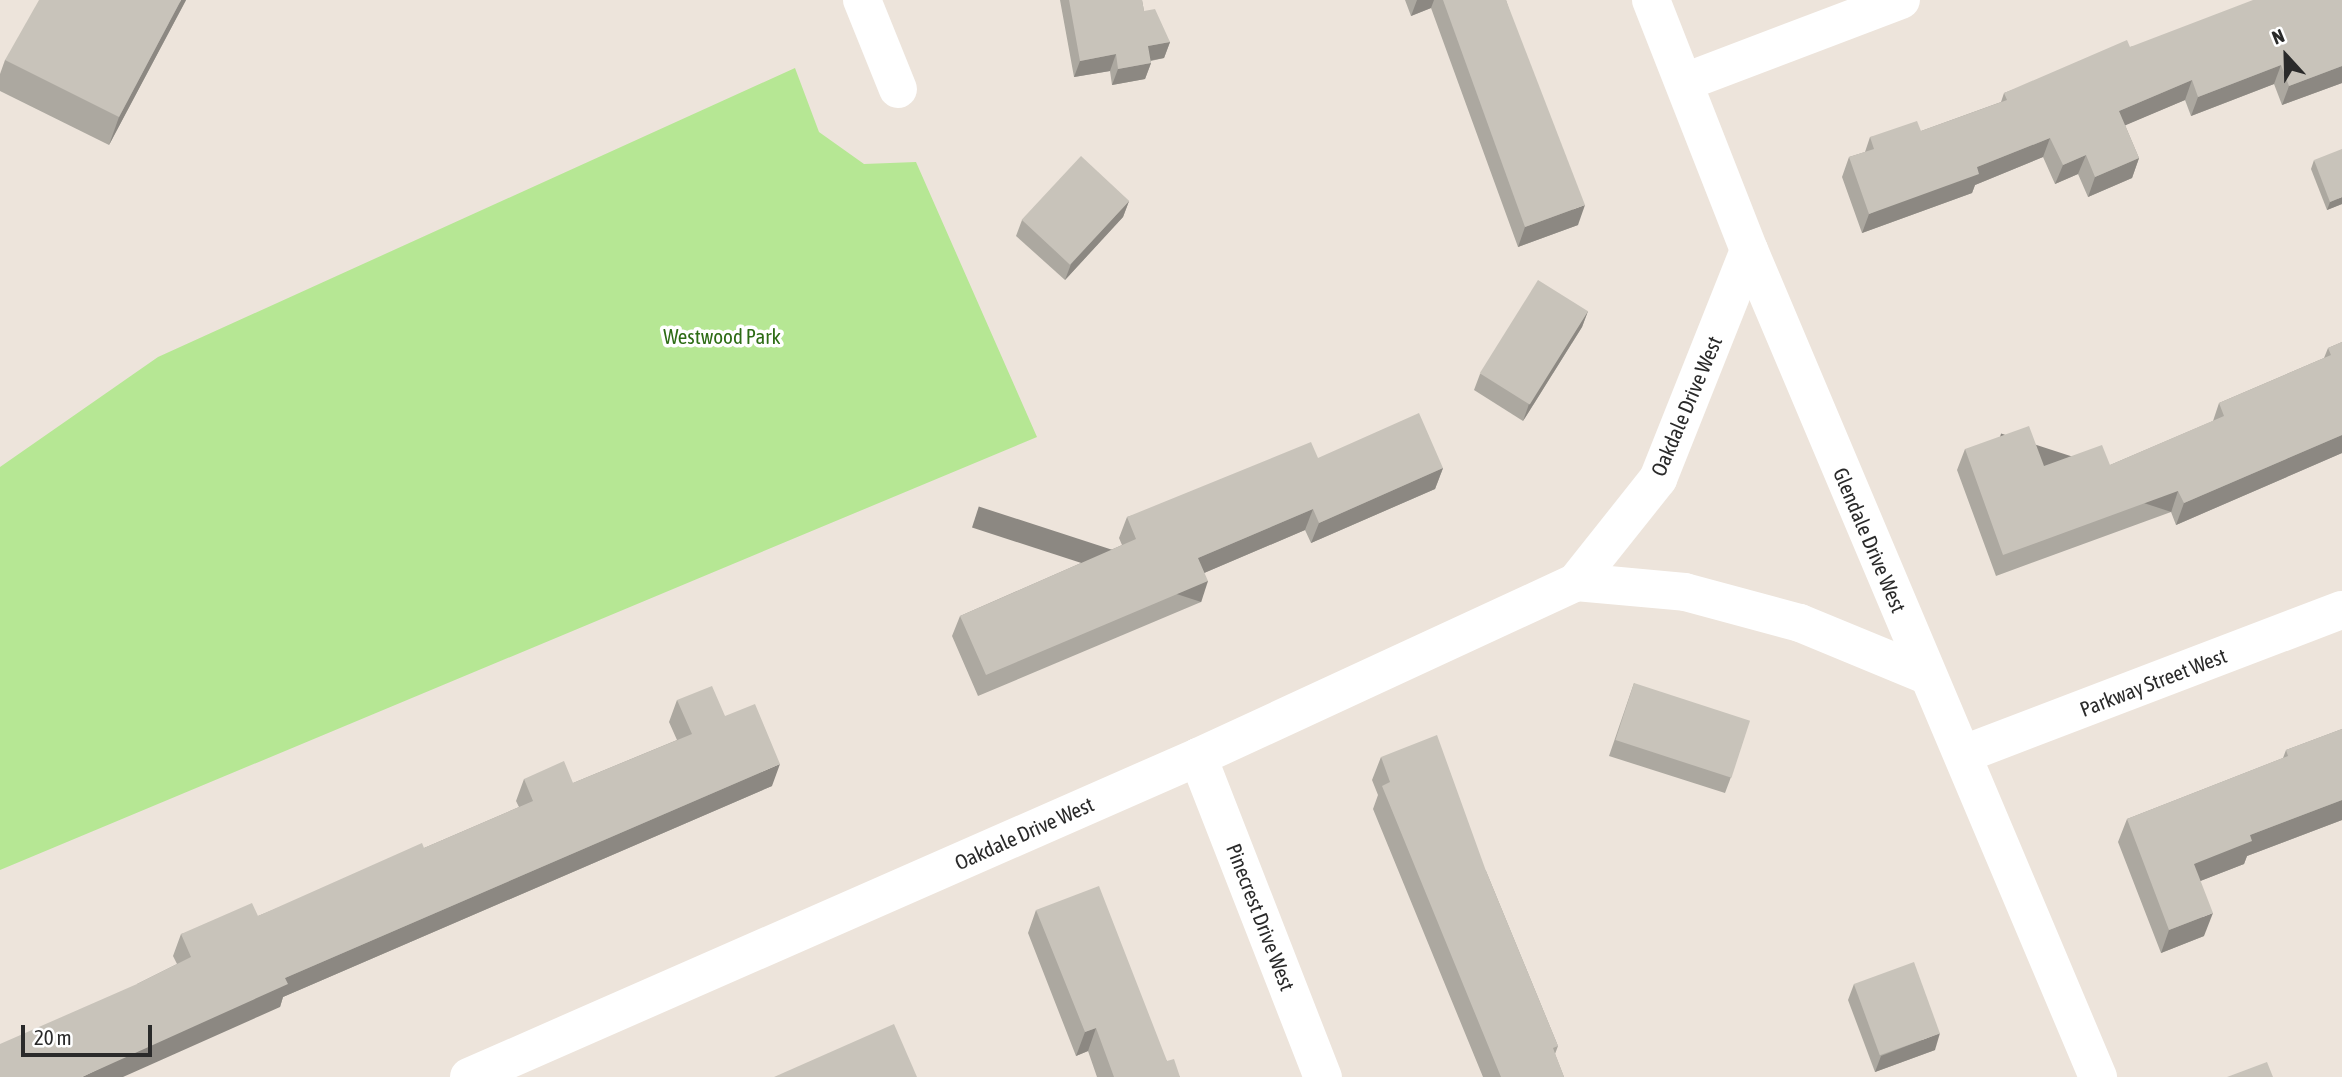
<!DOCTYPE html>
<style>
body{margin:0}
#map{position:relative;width:2342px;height:1077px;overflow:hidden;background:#ede4db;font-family:"Asap Condensed",sans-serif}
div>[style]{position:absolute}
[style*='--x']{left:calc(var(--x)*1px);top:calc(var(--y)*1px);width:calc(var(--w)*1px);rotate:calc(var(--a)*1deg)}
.green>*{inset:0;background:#b6e794}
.street>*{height:38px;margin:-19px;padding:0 19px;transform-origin:19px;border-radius:19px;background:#fff}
.secondary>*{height:38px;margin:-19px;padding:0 19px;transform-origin:19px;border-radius:19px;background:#fff}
.wall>*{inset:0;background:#aca8a0}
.shaded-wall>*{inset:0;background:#8c8882;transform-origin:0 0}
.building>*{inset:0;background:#c8c3ba;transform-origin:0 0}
span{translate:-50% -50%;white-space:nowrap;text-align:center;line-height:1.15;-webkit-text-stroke:7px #fff;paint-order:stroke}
.park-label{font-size:21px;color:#2d6c15}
.street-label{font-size:21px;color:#2a2a2a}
.north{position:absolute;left:2251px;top:21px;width:70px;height:70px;-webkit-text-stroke:5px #fff;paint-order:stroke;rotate:338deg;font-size:19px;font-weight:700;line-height:28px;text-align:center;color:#2a2a2a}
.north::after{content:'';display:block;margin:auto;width:24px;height:32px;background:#2a2a2a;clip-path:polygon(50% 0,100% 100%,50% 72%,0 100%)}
.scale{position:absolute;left:21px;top:1025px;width:131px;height:32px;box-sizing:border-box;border:4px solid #2a2a2a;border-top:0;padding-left:9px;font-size:21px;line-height:24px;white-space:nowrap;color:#2a2a2a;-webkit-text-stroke:5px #fff;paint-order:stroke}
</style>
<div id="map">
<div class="green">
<div style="clip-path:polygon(795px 68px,819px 132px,864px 164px,916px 162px,1037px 437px,0 870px,0 467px,158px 357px)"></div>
</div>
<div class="street">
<div style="--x:862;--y:0;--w:96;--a:68"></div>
<div style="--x:1685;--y:82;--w:231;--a:-20.8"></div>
<div style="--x:1576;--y:582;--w:109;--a:5.2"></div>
<div style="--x:1685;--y:592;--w:119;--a:15.1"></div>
<div style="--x:1800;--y:623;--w:136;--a:22.4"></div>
<div style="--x:1964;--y:754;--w:404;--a:-20.9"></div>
<div style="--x:1198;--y:757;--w:344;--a:68.7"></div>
<div style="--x:469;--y:1077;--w:796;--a:-23.7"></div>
<div style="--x:1198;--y:757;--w:417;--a:-24.8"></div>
<div style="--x:1576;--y:582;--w:132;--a:-51.5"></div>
<div style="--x:1658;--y:479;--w:246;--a:-68.3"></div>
</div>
<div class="secondary">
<div style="--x:1651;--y:0;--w:269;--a:68.6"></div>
<div style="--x:1749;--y:250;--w:898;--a:67.12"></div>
</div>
<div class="wall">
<div style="clip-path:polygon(186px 0,109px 145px,0 91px,0 74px,5px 60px)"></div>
<div style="clip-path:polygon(1060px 0,1142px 0,1144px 11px,1170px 42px,1164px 58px,1151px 61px,1151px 63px,1145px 79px,1112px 85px,1110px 71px,1074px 77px)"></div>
<div style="clip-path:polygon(1405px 0,1506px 0,1578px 225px,1518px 247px,1431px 8px,1411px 16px)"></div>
<div style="clip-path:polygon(2342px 0,2342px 83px,2282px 105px,2274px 84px,2191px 116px,2185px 100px,2125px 125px,2139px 158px,2132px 178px,2088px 197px,2078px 174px,2055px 184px,2043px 157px,1975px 185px,1972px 193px,1862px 233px,1842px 177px,1849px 157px,1865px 152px,1870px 137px,1921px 131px,2001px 102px,2004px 93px,2130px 47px)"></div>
<div style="clip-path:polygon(2314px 160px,2342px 204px,2327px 210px,2311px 169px)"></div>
<div style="clip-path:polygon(1129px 201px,1123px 217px,1065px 280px,1016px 236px,1022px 220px)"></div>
<div style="clip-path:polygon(1588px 311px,1582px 327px,1523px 421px,1474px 390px,1480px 374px)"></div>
<div style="clip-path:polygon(2342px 342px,2342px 453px,2176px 525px,2171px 512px,1996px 576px,1957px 470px,1965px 449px,2044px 466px,2110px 465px,2213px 421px,2219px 403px,2324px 358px,2328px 348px)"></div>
<div style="clip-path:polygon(1318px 458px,1443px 468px,1435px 489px,1311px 543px,1305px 530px,1204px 573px,1201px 602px,978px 696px,952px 636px,960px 616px,1122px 545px,1119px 538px,1127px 517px)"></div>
<div style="clip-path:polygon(1634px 683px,1731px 777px,1725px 793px,1609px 756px)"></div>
<div style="clip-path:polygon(677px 700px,725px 716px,772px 786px,283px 997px,280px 1007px,137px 984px,177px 964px,173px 956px,181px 934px,258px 916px,424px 848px,519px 807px,516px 801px,524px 779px,573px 783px,677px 740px,669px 722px)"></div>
<div style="clip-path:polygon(2342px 729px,2342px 820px,2247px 856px,2244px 864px,2200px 881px,2204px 936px,2161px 953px,2118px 842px,2127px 819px,2283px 758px,2286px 750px)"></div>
<div style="clip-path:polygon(1381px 757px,1486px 871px,1558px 1046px,1555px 1054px,1564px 1077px,1483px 1077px,1373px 809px,1378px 795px,1372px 780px)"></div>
<div style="clip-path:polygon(1036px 910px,1167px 1061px,1180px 1077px,1097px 1077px,1088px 1051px,1076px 1056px,1028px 933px)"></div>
<div style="clip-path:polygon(1854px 984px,1935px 1050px,1875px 1072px,1848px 1000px)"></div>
</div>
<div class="shaded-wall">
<div style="clip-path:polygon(181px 0,186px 0,109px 145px,119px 117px)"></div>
<div style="clip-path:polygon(1417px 0,1434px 0,1431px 8px,1411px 16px)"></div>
<div style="clip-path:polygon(1170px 42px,1164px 58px,1142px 62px,1148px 46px)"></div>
<div style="clip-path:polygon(1116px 54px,1110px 71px,1074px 77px,1080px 61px)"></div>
<div style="clip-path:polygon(1151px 63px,1145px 79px,1112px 85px,1118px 69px)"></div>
<div style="clip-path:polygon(2281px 65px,2274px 84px,2191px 116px,2198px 97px)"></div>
<div style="clip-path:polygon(2342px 66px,2342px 83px,2282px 105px,2289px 86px)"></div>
<div style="clip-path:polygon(2192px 80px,2185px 100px,2112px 131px,2119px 111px)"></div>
<div style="clip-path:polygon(2050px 138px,2043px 157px,1975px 185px,1972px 193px,1862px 233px,1869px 214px,1977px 167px)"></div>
<div style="clip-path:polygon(2086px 155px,2078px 174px,2055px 184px,2063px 165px)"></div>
<div style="clip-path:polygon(2139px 158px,2132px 178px,2088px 197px,2095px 177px)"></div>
<div style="clip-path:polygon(2342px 197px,2342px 204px,2327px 210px,2330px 202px)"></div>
<div style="clip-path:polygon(1129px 201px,1123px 217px,1065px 280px,1071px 264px)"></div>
<div style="clip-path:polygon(1585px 205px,1578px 225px,1518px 247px,1525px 227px)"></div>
<div style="clip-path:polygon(1588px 311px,1582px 327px,1523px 421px,1529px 404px)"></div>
<div style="clip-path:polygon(2342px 435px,2342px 453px,2176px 525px,2184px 503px)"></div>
<div style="clip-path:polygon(1443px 468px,1435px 489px,1311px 543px,1319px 523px)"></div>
<div style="left:2178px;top:491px;width:22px;height:186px;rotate:108deg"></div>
<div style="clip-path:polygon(1313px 509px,1305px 530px,1190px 579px,1198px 558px)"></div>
<div style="left:1208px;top:581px;width:22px;height:241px;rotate:108deg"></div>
<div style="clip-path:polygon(780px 764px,772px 786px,283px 997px,280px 1007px,123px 1077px,82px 1077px,285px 978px)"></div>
<div style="clip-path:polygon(2342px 800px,2342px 820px,2247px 856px,2244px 864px,2185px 887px,2194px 864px,2250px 835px)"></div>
<div style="clip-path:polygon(2213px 913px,2204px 936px,2161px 953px,2169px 930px)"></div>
<div style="clip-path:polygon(1096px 1028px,1088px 1051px,1076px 1056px,1085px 1032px)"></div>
<div style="clip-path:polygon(1940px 1033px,1935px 1050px,1875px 1072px,1881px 1056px)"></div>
</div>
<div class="building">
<div style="clip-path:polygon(39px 0,181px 0,119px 117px,5px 60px)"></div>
<div style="clip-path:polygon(1069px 0,1142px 0,1144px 11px,1155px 9px,1170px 42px,1148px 46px,1151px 63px,1118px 69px,1116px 54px,1080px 61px)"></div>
<div style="clip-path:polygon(1443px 0,1506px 0,1585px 205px,1525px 227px)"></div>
<div style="clip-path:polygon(2253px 0,2342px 0,2342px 66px,2289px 86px,2281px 65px,2198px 97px,2192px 80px,2119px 111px,2139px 158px,2095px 177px,2086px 155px,2063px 165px,2050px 138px,1977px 167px,1979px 174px,1869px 214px,1849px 157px,1874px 149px,1870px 137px,1917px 121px,1921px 131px,2007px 100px,2004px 93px,2127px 40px,2130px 47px)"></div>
<div style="clip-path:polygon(2342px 149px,2342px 197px,2330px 202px,2314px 160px)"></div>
<div style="left:1081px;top:156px;width:66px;height:87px;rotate:43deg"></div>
<div style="left:1538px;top:280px;width:59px;height:110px;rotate:32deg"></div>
<div style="clip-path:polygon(2342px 342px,2342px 435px,2184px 503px,2178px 491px,2003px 555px,1965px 449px,2029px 426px,2044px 466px,2102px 445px,2110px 465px,2224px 416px,2219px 403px,2331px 355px,2328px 348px)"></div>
<div style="clip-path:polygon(1419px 413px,1443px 468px,1319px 523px,1313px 509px,1198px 558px,1208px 581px,986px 675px,960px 616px,1136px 539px,1127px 517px,1311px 442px,1318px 458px)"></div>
<div style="left:1634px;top:683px;width:122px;height:60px;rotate:18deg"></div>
<div style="clip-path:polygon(712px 686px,725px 716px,755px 704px,780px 764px,285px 978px,288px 984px,82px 1077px,0 1077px,0 1044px,137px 984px,191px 957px,181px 934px,252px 903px,258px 916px,422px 843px,424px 848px,533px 801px,524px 779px,564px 761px,573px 783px,692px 734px,677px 700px)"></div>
<div style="clip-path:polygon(2342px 729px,2342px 800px,2250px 835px,2252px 841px,2194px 864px,2213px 913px,2169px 930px,2127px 819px,2288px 756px,2286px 750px)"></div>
<div style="clip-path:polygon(1437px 735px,1486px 871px,1558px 1046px,1553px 1048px,1564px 1077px,1501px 1077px,1382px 786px,1390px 782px,1381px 757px)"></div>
<div style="clip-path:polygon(1099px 886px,1167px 1061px,1174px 1059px,1180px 1077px,1114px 1077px,1096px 1028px,1085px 1032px,1036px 910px)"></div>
<div style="left:1914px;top:962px;width:76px;height:64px;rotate:70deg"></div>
<div style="clip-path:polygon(894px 1024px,917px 1077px,774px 1077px)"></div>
<div style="clip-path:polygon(2267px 1062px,2273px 1077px,2227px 1077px)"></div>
</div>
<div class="park-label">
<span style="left:722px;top:336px">Westwood Park</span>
</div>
<div class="street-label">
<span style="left:1686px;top:406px;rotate:-67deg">Oakdale Drive West</span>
<span style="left:1870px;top:540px;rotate:67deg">Glendale Drive West</span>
<span style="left:2153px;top:682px;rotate:-21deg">Parkway Street West</span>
<span style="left:1024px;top:833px;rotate:-24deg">Oakdale Drive West</span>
<span style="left:1261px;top:917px;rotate:69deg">Pinecrest Drive West</span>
</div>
<div class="north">N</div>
<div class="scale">20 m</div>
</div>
